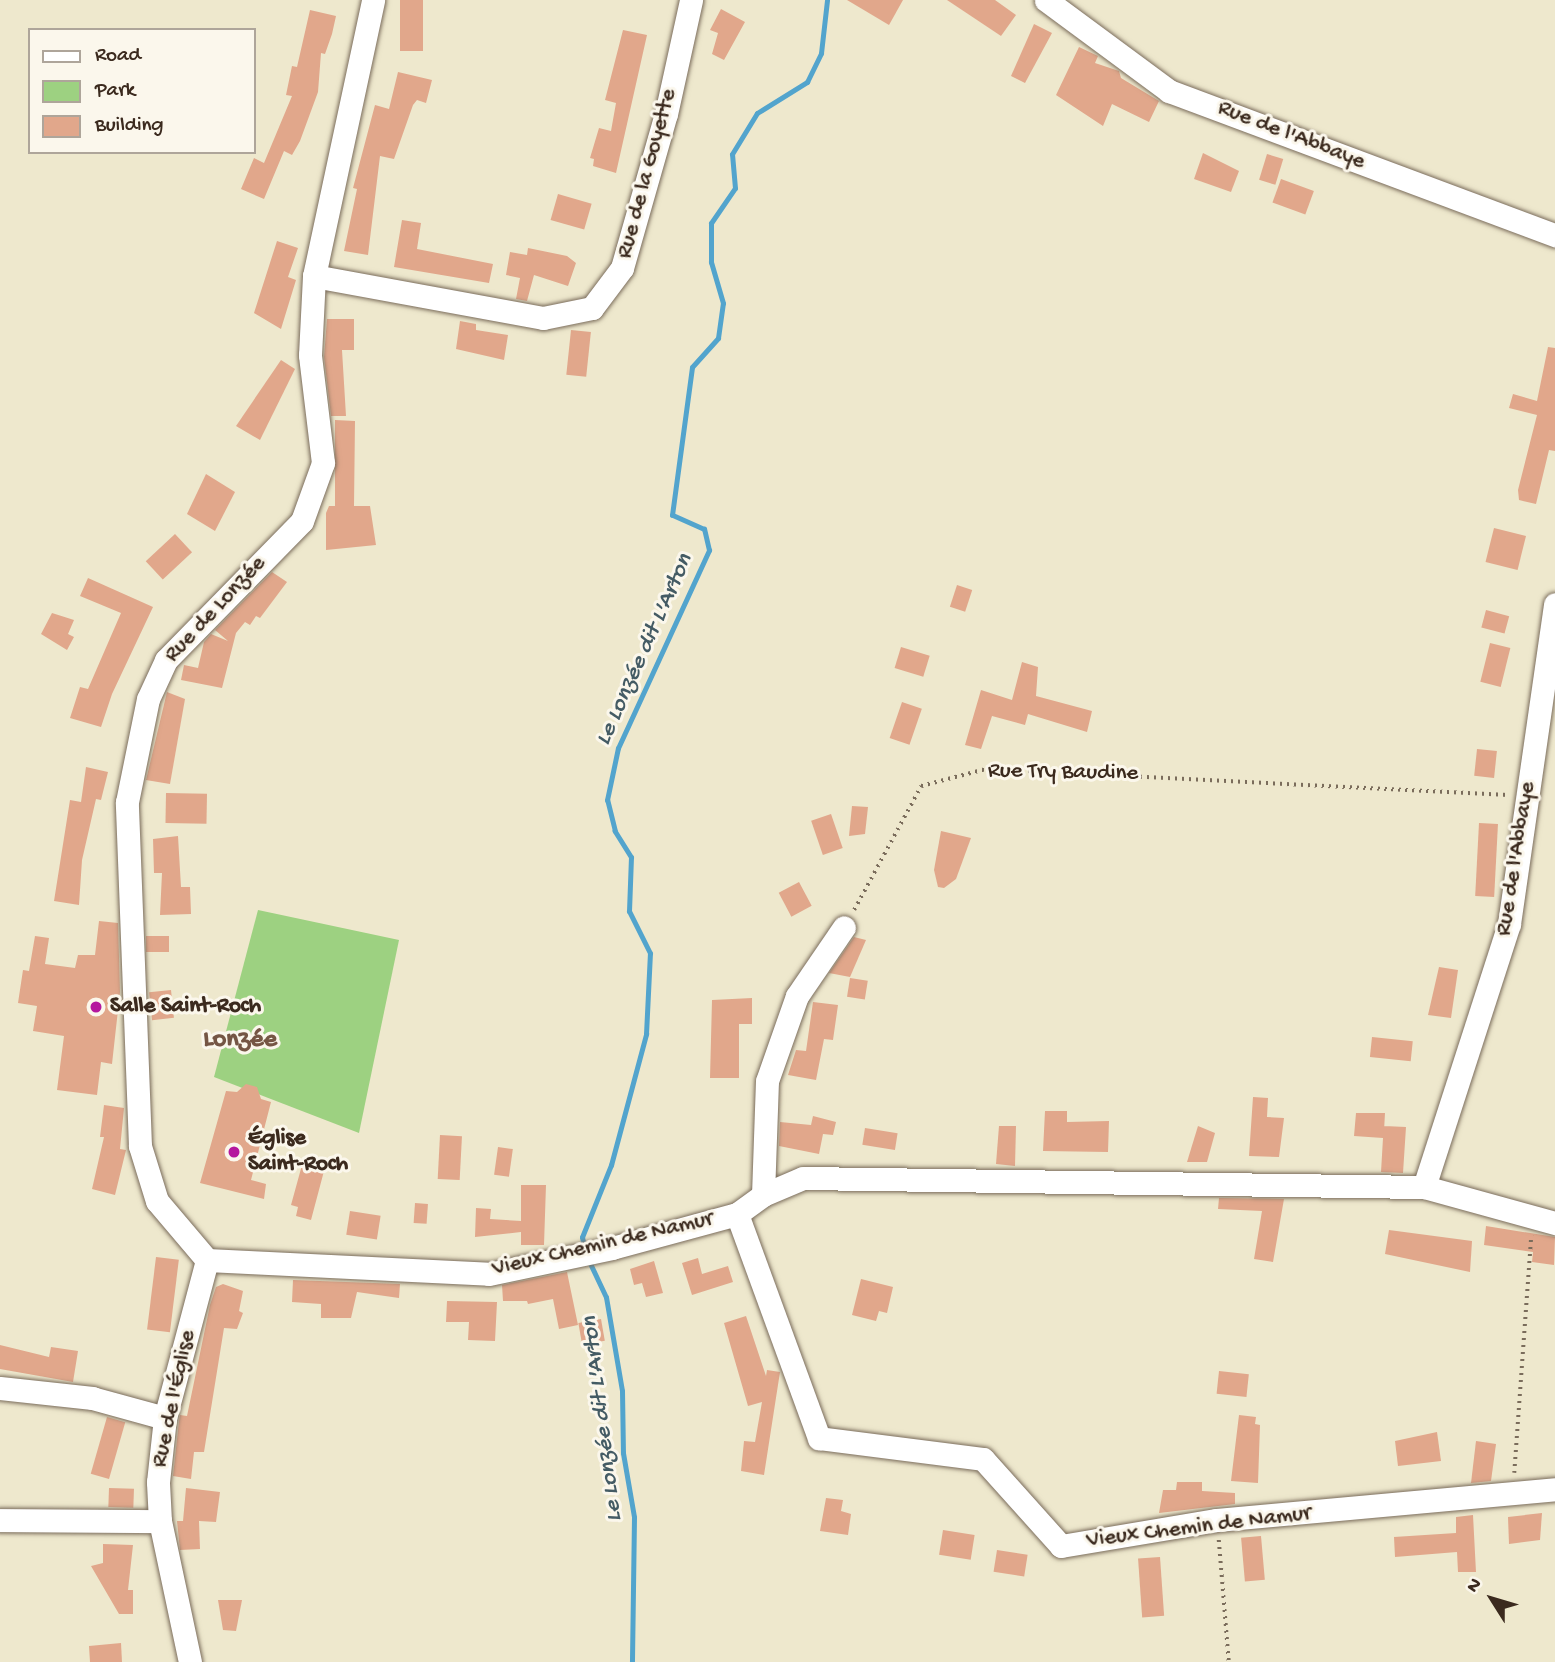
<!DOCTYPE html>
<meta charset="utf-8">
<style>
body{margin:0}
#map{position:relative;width:1555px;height:1662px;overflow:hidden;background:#eee8cd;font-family:"Gochi Hand",sans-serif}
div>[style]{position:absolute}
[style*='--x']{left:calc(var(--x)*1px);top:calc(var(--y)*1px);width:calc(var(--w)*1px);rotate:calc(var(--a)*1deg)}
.green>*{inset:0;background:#9dd181}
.stream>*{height:5px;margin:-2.5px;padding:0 2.5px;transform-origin:2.5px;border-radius:2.5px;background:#52a4cd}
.building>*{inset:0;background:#e1a78b;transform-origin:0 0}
.path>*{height:3.5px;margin-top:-1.75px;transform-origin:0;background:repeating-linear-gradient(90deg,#7a6c5b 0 2px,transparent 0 7px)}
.roads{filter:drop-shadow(0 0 2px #7a6c5b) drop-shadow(0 0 2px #7a6c5b)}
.minor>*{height:23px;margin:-11.5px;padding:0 11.5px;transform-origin:11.5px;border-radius:11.5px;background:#fff}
.dots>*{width:19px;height:19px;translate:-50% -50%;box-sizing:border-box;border:4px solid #fbf7ec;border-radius:50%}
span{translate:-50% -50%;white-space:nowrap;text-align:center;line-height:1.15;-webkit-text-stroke:6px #fbf7ec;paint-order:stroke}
.street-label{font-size:23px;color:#3b2a1e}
.poi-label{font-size:23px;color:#3b2a1e;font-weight:700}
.left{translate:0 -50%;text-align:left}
.water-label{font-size:24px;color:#445b64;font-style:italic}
.quarter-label{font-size:26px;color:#755644;font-weight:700}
.legend{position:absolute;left:28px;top:28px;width:228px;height:126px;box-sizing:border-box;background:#fbf7ec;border:2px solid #aea59a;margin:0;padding:9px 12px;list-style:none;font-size:21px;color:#3b2a1e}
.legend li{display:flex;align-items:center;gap:14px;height:35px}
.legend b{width:35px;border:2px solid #aea59a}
.north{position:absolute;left:1457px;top:1564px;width:70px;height:70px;-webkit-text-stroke:5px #fbf7ec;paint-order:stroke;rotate:307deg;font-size:19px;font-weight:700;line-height:28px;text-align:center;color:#3b2a1e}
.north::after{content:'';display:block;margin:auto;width:24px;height:32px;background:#3b2a1e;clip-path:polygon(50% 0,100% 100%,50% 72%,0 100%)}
</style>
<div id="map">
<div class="green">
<div style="clip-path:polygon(258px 910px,399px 940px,359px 1133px,214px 1077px)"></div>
</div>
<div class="stream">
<div style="--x:584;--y:1247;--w:10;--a:-101"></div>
<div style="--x:582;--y:1237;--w:78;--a:-68.1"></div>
<div style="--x:611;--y:1165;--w:136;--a:-75"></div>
<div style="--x:646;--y:1034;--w:81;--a:-87.2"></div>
<div style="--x:650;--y:953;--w:47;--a:-116.6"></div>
<div style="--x:629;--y:911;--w:54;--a:-87.9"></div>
<div style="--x:631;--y:857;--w:31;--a:-122"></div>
<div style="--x:615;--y:831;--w:32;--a:-104"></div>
<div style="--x:607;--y:800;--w:53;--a:-78.1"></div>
<div style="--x:618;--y:748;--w:218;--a:-65.3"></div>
<div style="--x:709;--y:550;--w:22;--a:-103"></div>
<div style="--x:704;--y:529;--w:35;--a:-156"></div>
<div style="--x:672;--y:515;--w:149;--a:-82.3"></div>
<div style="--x:692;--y:367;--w:39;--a:-48"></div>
<div style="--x:718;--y:338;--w:35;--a:-82"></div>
<div style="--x:723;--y:303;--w:43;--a:-106.3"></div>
<div style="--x:711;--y:262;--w:39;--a:-90"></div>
<div style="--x:711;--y:223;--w:42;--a:-55.6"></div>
<div style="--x:735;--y:188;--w:34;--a:-95"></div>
<div style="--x:732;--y:154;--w:48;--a:-58.6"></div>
<div style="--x:757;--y:113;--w:59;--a:-31.8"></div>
<div style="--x:807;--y:82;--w:32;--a:-64"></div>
<div style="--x:821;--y:53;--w:53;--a:-83.5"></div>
<div style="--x:588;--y:1259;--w:42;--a:64.7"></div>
<div style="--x:606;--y:1297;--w:95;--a:80.3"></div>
<div style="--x:622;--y:1391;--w:62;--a:89.1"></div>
<div style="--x:623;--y:1453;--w:65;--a:80.2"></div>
<div style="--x:634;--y:1517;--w:145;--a:90.8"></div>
</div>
<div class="building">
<div style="left:400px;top:0;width:23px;height:51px"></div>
<div style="clip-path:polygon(847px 0,903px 0,889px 25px)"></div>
<div style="clip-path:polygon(947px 0,995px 0,1016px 15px,1001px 36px)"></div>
<div style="clip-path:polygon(721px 9px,745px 22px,724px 60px,712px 54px,718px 33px,710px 30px)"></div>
<div style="clip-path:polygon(310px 10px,336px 16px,332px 34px,325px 54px,321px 53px,318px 92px,300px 141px,292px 155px,284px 151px,264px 199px,241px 189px,254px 158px,264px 163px,292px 96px,286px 95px,292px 66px,297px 67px)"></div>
<div style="clip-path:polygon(1034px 24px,1052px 33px,1025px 83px,1011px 76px)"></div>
<div style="clip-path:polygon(623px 30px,647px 35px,616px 173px,593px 166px,594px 159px,590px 158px,599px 128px,611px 131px,616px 103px,605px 100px)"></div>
<div style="clip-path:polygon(1079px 47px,1098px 56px,1095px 63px,1119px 71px,1121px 78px,1159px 101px,1149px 122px,1112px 104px,1103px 126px,1056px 95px)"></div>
<div style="clip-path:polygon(398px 72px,432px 80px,426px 103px,417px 100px,413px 105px,394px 159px,380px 156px,368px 255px,344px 251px,357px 189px,353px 188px,375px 105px,389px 109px)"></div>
<div style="clip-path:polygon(1203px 153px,1239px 171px,1231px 192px,1194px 179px)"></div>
<div style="left:1267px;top:154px;width:17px;height:27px;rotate:17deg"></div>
<div style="left:1281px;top:179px;width:35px;height:25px;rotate:20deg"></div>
<div style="left:558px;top:194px;width:35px;height:27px;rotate:16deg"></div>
<div style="clip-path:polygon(402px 220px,421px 223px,417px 249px,493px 264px,489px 283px,394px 267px)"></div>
<div style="clip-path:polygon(277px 241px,298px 248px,288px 277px,296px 280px,281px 329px,254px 313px)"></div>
<div style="clip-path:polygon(528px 248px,567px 256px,576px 263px,568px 286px,534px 275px,527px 301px,516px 299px,520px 278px,506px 275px,510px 252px,527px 255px)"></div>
<div style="clip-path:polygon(327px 319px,354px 319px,354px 350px,342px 350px,346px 416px,331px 416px,324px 357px)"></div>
<div style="clip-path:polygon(460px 321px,476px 324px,476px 330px,508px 335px,504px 360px,456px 349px)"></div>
<div style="left:571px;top:330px;width:20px;height:45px;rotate:6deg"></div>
<div style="clip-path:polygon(1548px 347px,1555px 348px,1555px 451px,1549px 450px,1536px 504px,1519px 500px,1518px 490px,1537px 415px,1509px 408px,1513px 394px,1537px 401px)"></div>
<div style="clip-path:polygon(281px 360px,295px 369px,260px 440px,236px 426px)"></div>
<div style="clip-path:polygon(335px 420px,355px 421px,354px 506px,370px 506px,376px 545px,326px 550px,326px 513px,329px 506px,335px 506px)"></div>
<div style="clip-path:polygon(206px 474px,235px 492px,215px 531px,187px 514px)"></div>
<div style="left:1494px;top:528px;width:33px;height:35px;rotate:14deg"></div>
<div style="left:175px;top:534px;width:25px;height:40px;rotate:47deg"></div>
<div style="clip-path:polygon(272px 572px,287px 582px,260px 618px,256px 616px,250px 625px,245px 622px,236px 633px,222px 688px,181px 680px,184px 665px,198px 668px,204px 642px,211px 634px,228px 641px,215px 630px)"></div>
<div style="clip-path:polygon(88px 578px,153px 607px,112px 694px,101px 727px,70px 718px,80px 687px,88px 689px,121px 613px,80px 596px)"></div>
<div style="left:957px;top:585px;width:16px;height:23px;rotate:18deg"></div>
<div style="left:1486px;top:610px;width:24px;height:18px;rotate:15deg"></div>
<div style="clip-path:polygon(52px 613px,74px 620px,68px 634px,74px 637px,67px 650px,41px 634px)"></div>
<div style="left:1490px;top:643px;width:21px;height:40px;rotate:14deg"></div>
<div style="left:901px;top:647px;width:30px;height:22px;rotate:17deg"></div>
<div style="clip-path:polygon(1022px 662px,1038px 667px,1036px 696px,1092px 711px,1087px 732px,1028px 714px,1025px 725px,992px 716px,981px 749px,965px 745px,981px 690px,1012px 700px)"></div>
<div style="clip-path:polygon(167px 692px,185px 699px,170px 784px,146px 780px)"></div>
<div style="left:902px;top:702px;width:21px;height:38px;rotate:19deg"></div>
<div style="left:1477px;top:749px;width:20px;height:27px;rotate:6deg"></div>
<div style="clip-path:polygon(86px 767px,108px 772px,101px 800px,96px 799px,82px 860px,79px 905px,54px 901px,70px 800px,81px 802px)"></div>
<div style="left:166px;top:793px;width:41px;height:30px;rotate:1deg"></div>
<div style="clip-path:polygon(852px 806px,868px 807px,865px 834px,849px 836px)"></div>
<div style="left:831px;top:814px;width:36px;height:21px;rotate:71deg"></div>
<div style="left:1479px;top:823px;width:19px;height:73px;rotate:3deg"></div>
<div style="clip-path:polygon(941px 831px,971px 838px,956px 879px,944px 888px,938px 887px,934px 870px)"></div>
<div style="clip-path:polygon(178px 836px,181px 887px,190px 887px,191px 914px,160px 915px,162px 873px,154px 873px,153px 839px)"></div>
<div style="left:799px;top:882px;width:27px;height:23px;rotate:62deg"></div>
<div style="clip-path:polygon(99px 921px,118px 923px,120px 992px,112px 1064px,101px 1062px,97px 1095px,57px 1090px,64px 1036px,33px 1031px,37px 1006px,18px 1003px,23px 970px,29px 971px,35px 936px,49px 938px,45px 964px,75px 968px,78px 955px,95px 955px)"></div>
<div style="left:146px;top:936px;width:23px;height:16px"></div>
<div style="clip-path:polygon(854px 937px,866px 940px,850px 977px,829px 973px)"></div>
<div style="clip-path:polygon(1439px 967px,1458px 970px,1451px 1018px,1428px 1015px)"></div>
<div style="left:850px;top:978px;width:18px;height:19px;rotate:9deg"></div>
<div style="left:171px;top:990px;width:28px;height:22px;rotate:84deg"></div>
<div style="clip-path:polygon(752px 998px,752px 1024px,739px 1024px,739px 1078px,710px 1078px,712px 1000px)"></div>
<div style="clip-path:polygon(813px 1002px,838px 1005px,833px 1040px,824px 1039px,816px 1080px,788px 1075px,796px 1050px,806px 1051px)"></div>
<div style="left:1372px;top:1037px;width:41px;height:20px;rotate:6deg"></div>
<div style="clip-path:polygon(246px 1084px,257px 1087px,261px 1099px,271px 1102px,251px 1180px,266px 1184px,264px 1199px,200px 1183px,226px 1091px,237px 1092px)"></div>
<div style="clip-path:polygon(1253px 1097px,1268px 1098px,1267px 1117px,1284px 1118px,1279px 1157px,1249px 1156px)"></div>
<div style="clip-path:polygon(104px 1105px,124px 1108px,120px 1149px,126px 1150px,115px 1195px,92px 1189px,104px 1137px,100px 1137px)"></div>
<div style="clip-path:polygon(1045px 1111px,1067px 1111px,1067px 1122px,1109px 1121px,1108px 1152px,1043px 1151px)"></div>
<div style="clip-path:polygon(1356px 1113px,1385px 1113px,1384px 1131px,1384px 1126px,1406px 1127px,1403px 1173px,1381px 1172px,1383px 1138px,1354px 1136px)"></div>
<div style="clip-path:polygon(813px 1116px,836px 1122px,833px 1135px,823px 1134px,819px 1154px,779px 1146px,780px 1122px,811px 1125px)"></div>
<div style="clip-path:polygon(999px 1126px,1016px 1126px,1015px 1166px,996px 1164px)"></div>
<div style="clip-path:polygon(1198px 1126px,1215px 1133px,1207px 1162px,1187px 1162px)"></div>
<div style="left:865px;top:1128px;width:33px;height:17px;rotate:9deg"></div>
<div style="left:440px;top:1135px;width:22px;height:44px;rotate:3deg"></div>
<div style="left:498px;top:1147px;width:15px;height:28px;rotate:8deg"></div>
<div style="clip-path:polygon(302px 1165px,324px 1171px,311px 1220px,296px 1216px,298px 1207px,291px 1205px)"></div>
<div style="clip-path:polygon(521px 1185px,546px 1185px,544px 1245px,521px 1245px,521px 1232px,475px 1237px,476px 1208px,491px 1209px,490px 1219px,521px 1221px)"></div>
<div style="clip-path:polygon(1219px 1198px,1284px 1199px,1273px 1262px,1254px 1259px,1262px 1211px,1218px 1209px)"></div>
<div style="left:415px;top:1203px;width:13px;height:20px;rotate:4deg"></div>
<div style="left:350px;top:1211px;width:31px;height:24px;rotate:9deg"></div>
<div style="clip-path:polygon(1486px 1226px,1555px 1237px,1554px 1265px,1532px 1262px,1533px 1252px,1484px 1245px)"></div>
<div style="clip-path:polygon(1389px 1230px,1472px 1241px,1470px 1272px,1385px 1254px)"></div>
<div style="left:156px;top:1257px;width:23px;height:73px;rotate:7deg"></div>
<div style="clip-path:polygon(698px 1258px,702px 1274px,728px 1266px,733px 1282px,692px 1295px,682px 1263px)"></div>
<div style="clip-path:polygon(654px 1261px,663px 1293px,646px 1297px,642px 1283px,634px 1285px,630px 1269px)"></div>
<div style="clip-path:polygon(567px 1272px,578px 1325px,559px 1329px,553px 1299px,528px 1304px,527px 1301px,503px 1301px,502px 1285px)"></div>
<div style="clip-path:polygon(861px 1279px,893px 1287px,887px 1313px,879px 1311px,876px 1321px,852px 1315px)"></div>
<div style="clip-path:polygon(293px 1280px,400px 1284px,399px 1298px,357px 1292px,351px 1318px,321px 1318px,321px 1304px,292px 1302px)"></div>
<div style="clip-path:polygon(223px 1284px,243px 1291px,239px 1311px,243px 1313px,237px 1329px,224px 1328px,204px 1452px,194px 1452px,191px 1479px,173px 1476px,179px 1421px,180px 1415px,187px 1416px,210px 1305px,216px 1287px)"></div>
<div style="clip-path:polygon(447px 1301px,497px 1302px,495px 1341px,468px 1340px,469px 1322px,446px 1322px)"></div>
<div style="clip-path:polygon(746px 1316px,766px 1376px,767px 1370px,780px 1372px,764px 1475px,741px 1471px,744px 1441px,755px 1442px,762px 1402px,748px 1406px,724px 1323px)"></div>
<div style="left:601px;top:1319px;width:22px;height:23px;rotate:80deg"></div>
<div style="clip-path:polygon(0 1345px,49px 1357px,51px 1347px,78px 1351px,73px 1382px,0 1369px)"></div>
<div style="left:1219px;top:1371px;width:30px;height:23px;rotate:6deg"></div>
<div style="clip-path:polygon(1239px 1415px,1256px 1417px,1255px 1424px,1260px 1425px,1258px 1483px,1231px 1481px)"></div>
<div style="left:107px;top:1417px;width:19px;height:59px;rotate:16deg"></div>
<div style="clip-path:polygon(1437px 1432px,1441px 1461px,1398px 1466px,1395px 1441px)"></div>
<div style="clip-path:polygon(1476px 1441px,1496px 1444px,1491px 1481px,1471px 1483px)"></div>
<div style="clip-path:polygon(1177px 1482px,1202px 1482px,1202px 1491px,1235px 1493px,1235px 1504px,1159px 1513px,1163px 1490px,1176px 1490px)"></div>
<div style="left:109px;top:1488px;width:25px;height:19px;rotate:2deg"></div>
<div style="clip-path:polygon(186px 1488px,220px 1492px,216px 1522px,199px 1521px,200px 1549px,180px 1550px,177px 1521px,183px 1521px)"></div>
<div style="clip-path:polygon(826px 1498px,843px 1500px,841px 1511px,851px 1514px,848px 1535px,820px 1531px)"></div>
<div style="clip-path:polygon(1542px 1513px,1540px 1540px,1509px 1544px,1508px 1517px)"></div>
<div style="clip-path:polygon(1473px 1515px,1476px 1572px,1458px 1572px,1457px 1552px,1395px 1557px,1394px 1537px,1456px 1533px,1456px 1517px)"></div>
<div style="left:943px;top:1530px;width:32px;height:25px;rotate:9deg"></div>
<div style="left:1261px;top:1536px;width:44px;height:20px;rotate:85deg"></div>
<div style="clip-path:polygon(103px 1544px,133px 1545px,128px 1590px,133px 1590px,133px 1614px,119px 1614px,91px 1566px,103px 1563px)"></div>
<div style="left:997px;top:1550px;width:31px;height:22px;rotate:9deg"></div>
<div style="left:1160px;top:1557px;width:59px;height:22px;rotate:86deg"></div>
<div style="clip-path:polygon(218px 1600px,242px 1600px,236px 1631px,223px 1630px)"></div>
<div style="clip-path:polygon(121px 1643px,122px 1662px,90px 1662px,89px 1646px)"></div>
</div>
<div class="path">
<div style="--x:854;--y:910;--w:141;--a:-61.6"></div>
<div style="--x:921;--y:786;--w:67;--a:-14.7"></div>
<div style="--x:986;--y:769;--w:523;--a:2.85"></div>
<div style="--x:1514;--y:1473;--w:238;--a:-85.9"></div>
<div style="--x:1219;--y:1540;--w:122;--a:85.3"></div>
</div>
<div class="roads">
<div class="minor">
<div style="--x:1046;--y:0;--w:153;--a:36.5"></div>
<div style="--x:1169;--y:91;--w:412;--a:20.5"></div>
<div style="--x:314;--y:276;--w:233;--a:10.4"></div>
<div style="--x:543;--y:318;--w:50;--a:-11.5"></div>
<div style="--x:592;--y:308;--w:50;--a:-53.1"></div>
<div style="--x:622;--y:268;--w:160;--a:-74.1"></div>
<div style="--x:666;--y:114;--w:117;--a:-77.6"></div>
<div style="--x:1424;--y:1187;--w:276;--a:-72.1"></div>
<div style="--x:1509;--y:924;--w:323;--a:-81.8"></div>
<div style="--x:763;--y:1195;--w:114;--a:-88"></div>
<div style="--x:767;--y:1081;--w:90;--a:-70.6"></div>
<div style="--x:797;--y:996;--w:83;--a:-55.7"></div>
<div style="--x:737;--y:1214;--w:239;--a:69.9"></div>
<div style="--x:819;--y:1438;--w:165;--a:7.3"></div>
<div style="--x:983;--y:1459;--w:117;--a:48.1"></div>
<div style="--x:1061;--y:1546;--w:158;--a:-9.5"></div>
<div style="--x:1217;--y:1520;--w:339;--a:-5.2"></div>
<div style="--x:207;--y:1260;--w:282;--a:2.8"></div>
<div style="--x:489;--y:1274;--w:126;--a:-11.9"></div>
<div style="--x:612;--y:1248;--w:130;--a:-15.2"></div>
<div style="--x:737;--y:1214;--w:32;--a:-36"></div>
<div style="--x:763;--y:1195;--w:43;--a:-23"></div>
<div style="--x:803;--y:1178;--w:621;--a:0.83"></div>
<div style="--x:1424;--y:1187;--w:136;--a:15.4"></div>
<div style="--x:207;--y:1260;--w:77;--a:-130.3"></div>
<div style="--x:157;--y:1201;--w:58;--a:-107.2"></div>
<div style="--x:140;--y:1146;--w:344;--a:-92.2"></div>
<div style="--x:127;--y:802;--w:105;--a:-78.5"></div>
<div style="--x:148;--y:699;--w:43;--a:-65.2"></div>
<div style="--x:166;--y:660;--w:194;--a:-45.6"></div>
<div style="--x:302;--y:521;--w:62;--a:-70.1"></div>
<div style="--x:323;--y:463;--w:109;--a:-96.9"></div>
<div style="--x:310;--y:355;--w:79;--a:-87.1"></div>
<div style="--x:314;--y:276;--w:282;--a:-77.9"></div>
<div style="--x:0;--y:1388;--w:93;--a:6.2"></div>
<div style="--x:92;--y:1398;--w:76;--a:15.3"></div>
<div style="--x:0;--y:1520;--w:160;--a:0.4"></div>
<div style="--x:190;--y:1662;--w:144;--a:-102"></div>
<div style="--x:160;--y:1521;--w:39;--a:-93"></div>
<div style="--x:158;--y:1482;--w:64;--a:-83.8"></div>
<div style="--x:165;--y:1418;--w:163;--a:-75.1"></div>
</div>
</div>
<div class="dots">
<div style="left:96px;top:1007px;background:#b5179e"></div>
<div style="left:234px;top:1152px;background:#b5179e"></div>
</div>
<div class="street-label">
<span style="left:1291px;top:136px;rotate:21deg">Rue de l'Abbaye</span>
<span style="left:648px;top:174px;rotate:-75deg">Rue de la Goyette</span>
<span style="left:216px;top:610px;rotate:-47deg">Rue de Lonzée</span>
<span style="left:1063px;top:773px;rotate:1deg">Rue Try Baudine</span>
<span style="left:1517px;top:859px;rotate:-81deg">Rue de l'Abbaye</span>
<span style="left:603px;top:1245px;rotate:-13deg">Vieux Chemin de Namur</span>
<span style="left:175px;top:1399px;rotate:-78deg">Rue de l'Église</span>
<span style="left:1199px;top:1528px;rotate:-7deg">Vieux Chemin de Namur</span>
</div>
<div class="poi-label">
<span class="left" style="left:110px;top:1007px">Salle Saint-Roch</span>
<span class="left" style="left:248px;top:1152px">Église<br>Saint-Roch</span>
</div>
<div class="water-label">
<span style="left:645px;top:650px;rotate:-66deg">Le Lonzée dit L'Arton</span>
<span style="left:603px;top:1419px;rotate:-97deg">Le Lonzée dit L'Arton</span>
</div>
<div class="quarter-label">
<span style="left:240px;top:1041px">Lonzée</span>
</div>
<ul class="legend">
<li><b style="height:9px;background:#fff"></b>Road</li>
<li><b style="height:19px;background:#9dd181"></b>Park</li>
<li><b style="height:19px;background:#e1a78b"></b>Building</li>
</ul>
<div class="north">N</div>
</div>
